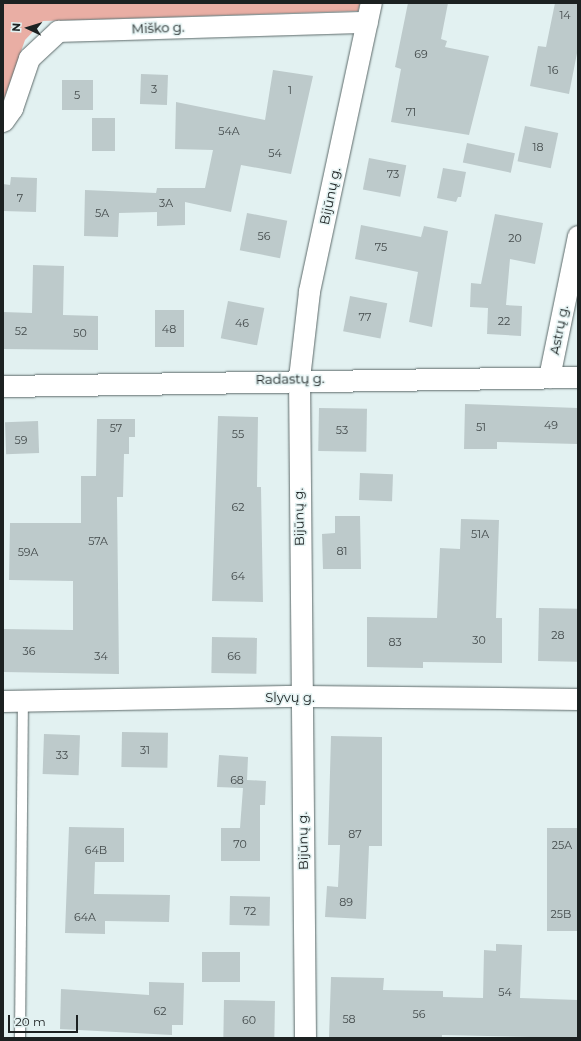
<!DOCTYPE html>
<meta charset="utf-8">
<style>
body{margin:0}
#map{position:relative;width:581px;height:1041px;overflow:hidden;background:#e2f1f1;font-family:Montserrat,sans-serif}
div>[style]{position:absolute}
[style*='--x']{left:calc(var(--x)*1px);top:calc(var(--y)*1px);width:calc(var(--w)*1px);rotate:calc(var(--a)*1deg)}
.green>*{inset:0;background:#e9aea4}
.building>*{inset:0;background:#bdcacb;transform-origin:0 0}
.roads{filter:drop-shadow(0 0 1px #5d6a6a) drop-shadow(0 0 1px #5d6a6a)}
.service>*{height:10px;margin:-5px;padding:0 5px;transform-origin:5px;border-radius:5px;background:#fff}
.minor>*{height:21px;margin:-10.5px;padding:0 10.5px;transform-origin:10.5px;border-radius:10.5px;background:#fff}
span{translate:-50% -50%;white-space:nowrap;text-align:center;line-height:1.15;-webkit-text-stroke:3px #e2f1f1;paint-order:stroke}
.number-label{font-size:11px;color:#444b4c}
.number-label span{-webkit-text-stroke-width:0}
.street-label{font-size:13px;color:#1c2121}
.frame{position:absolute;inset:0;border:4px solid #1c2121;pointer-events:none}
.north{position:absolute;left:8px;top:8px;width:40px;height:40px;-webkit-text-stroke:3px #e2f1f1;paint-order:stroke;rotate:274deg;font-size:11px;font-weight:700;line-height:16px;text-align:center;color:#1c2121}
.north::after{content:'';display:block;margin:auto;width:14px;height:18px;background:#1c2121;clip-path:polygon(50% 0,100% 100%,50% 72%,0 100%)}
.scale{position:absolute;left:8px;top:1015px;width:70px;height:18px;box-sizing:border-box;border:2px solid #1c2121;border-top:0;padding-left:5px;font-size:12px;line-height:14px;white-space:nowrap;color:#1c2121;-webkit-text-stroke:3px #e2f1f1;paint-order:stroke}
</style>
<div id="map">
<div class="green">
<div style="clip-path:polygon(3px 3px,360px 3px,358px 11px,43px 21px,25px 40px,3px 102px)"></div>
</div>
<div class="building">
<div style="clip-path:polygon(408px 3px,448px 3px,441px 39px,447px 41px,445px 47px,489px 56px,469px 135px,391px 122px,401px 69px,395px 67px)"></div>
<div style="clip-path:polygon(555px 3px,578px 3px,578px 48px,569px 94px,530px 86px,538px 46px,546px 47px)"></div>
<div style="clip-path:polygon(273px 70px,313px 76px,291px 174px,241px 165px,231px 212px,185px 202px,185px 225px,157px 226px,157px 212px,119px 213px,118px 237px,84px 236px,85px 190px,156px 193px,157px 188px,205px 188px,213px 150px,175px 149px,176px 102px,265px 120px)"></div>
<div style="left:141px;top:74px;width:27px;height:30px;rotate:2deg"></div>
<div style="left:62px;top:80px;width:31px;height:30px"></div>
<div style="left:92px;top:118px;width:23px;height:33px"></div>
<div style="left:525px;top:126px;width:34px;height:36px;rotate:12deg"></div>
<div style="left:467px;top:143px;width:49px;height:20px;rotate:12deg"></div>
<div style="left:369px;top:158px;width:38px;height:32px;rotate:11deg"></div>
<div style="clip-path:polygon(443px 168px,466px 172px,461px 197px,458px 197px,456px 202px,437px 198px)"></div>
<div style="clip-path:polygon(11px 177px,37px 178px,36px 212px,3px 211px,3px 184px,10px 185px)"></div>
<div style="left:247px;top:213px;width:41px;height:38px;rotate:11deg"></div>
<div style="clip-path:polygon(495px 214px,543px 223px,535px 264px,510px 259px,506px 305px,522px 306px,521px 336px,487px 334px,488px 308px,470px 307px,471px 283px,481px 284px)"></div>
<div style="clip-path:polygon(361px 225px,421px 237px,424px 226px,448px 231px,432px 327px,409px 322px,418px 272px,355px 259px)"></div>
<div style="clip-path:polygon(33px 265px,64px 266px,63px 315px,98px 316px,98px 350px,3px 349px,3px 312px,32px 313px)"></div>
<div style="left:350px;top:296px;width:38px;height:36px;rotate:11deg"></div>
<div style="left:228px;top:301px;width:37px;height:38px;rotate:11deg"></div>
<div style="left:155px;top:310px;width:29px;height:37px"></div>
<div style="clip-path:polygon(465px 404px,578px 408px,578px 444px,497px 442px,497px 449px,464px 449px)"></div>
<div style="left:319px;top:408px;width:48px;height:43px;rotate:1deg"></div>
<div style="clip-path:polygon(218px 416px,258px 417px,257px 487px,261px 487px,263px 602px,212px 601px)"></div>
<div style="clip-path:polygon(97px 419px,135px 419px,135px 437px,129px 437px,129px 454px,124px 454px,123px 497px,117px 497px,119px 674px,3px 672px,3px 629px,73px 630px,73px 581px,9px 580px,10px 523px,81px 523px,81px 476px,96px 476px)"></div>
<div style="left:38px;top:421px;width:32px;height:33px;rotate:88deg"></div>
<div style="left:360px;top:473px;width:33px;height:27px;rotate:2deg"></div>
<div style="clip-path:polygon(335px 516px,360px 516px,361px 569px,323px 569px,322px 534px,335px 533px)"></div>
<div style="clip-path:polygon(461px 519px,499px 520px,496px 618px,502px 618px,502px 663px,423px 662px,423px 668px,367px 667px,367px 617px,437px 618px,440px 548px,460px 549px)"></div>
<div style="left:539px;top:608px;width:39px;height:53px;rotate:1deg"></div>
<div style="left:212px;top:637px;width:45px;height:36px;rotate:1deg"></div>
<div style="left:122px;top:732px;width:46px;height:35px;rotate:1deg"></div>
<div style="left:44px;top:734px;width:36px;height:40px;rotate:2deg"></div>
<div style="clip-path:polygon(331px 736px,382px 737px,382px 846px,369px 846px,366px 919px,325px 917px,327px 886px,338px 887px,340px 845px,328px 845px)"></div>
<div style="clip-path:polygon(219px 755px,248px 757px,247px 780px,266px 781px,265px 805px,260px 805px,260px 861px,221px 861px,221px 828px,240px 828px,243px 788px,217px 787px)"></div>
<div style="clip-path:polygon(69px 827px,124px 828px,124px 862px,95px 862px,94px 894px,170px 895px,169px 922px,105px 921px,105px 934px,65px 933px)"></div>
<div style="left:547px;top:828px;width:31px;height:103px"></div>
<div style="left:230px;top:896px;width:40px;height:29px;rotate:1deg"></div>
<div style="clip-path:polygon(496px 944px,522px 945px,520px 998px,578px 1000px,578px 1038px,442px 1035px,442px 1037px,329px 1037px,331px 977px,384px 978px,383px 990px,443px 991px,443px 997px,483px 998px,484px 950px,496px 951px)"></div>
<div style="left:202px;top:952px;width:38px;height:30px"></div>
<div style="clip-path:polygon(149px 982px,184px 983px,183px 1025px,172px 1025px,172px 1035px,60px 1029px,61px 989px,149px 995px)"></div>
<div style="left:224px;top:1000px;width:51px;height:38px;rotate:1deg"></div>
</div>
<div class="roads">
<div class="service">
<div style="--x:20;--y:1038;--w:338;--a:-89.5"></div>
</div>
<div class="minor">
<div style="--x:3;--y:121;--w:16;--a:-55"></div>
<div style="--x:12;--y:108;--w:53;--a:-71.2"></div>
<div style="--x:29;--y:58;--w:40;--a:-43"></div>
<div style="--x:58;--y:31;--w:309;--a:-1.7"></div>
<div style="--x:549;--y:377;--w:144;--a:-78.4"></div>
<div style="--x:3;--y:386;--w:575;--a:-0.9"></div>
<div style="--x:3;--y:701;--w:298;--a:-1"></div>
<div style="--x:301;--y:696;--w:277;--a:0.6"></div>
<div style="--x:305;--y:1038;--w:660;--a:-90.52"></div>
<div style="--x:299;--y:378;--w:88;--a:-83.4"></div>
<div style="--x:309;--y:291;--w:295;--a:-77.9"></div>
</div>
</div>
<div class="number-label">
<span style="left:565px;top:15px">14</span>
<span style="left:421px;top:54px">69</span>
<span style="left:553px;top:70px">16</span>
<span style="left:154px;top:89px">3</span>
<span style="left:290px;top:90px">1</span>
<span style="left:77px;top:95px">5</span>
<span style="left:411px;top:112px">71</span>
<span style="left:229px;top:131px">54A</span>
<span style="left:538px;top:147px">18</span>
<span style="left:275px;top:153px">54</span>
<span style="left:393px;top:174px">73</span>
<span style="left:20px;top:198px">7</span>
<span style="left:166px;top:203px">3A</span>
<span style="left:102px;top:213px">5A</span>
<span style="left:264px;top:236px">56</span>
<span style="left:515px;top:238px">20</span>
<span style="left:381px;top:247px">75</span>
<span style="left:365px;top:317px">77</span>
<span style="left:504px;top:321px">22</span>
<span style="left:242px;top:323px">46</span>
<span style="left:169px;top:329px">48</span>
<span style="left:21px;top:331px">52</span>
<span style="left:80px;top:333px">50</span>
<span style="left:551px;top:425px">49</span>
<span style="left:481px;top:427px">51</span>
<span style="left:116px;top:428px">57</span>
<span style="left:342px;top:430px">53</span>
<span style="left:238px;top:434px">55</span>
<span style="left:21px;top:440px">59</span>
<span style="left:238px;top:507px">62</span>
<span style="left:480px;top:534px">51A</span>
<span style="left:98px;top:541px">57A</span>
<span style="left:342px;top:551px">81</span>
<span style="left:28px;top:552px">59A</span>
<span style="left:238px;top:576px">64</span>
<span style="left:558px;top:635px">28</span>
<span style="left:479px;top:640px">30</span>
<span style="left:395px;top:642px">83</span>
<span style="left:29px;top:651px">36</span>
<span style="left:101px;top:656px">34</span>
<span style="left:234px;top:656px">66</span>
<span style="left:145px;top:750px">31</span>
<span style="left:62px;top:755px">33</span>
<span style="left:237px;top:780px">68</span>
<span style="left:355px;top:834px">87</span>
<span style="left:240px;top:844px">70</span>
<span style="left:562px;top:845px">25A</span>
<span style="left:96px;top:850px">64B</span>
<span style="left:346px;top:902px">89</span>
<span style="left:250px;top:911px">72</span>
<span style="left:561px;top:914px">25B</span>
<span style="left:85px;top:917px">64A</span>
<span style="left:505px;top:992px">54</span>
<span style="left:160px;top:1011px">62</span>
<span style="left:419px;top:1014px">56</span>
<span style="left:349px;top:1019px">58</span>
<span style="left:249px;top:1020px">60</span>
</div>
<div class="street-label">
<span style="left:158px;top:28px;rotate:-2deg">Miško g.</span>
<span style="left:330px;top:196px;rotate:-78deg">Bijūnų g.</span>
<span style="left:559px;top:330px;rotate:-79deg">Astrų g.</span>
<span style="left:290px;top:379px;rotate:-1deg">Radastų g.</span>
<span style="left:299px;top:517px;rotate:-91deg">Bijūnų g.</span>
<span style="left:290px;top:697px">Slyvų g.</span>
<span style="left:303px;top:841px;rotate:-91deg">Bijūnų g.</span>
</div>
<div class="frame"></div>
<div class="north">N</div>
<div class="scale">20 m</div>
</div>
